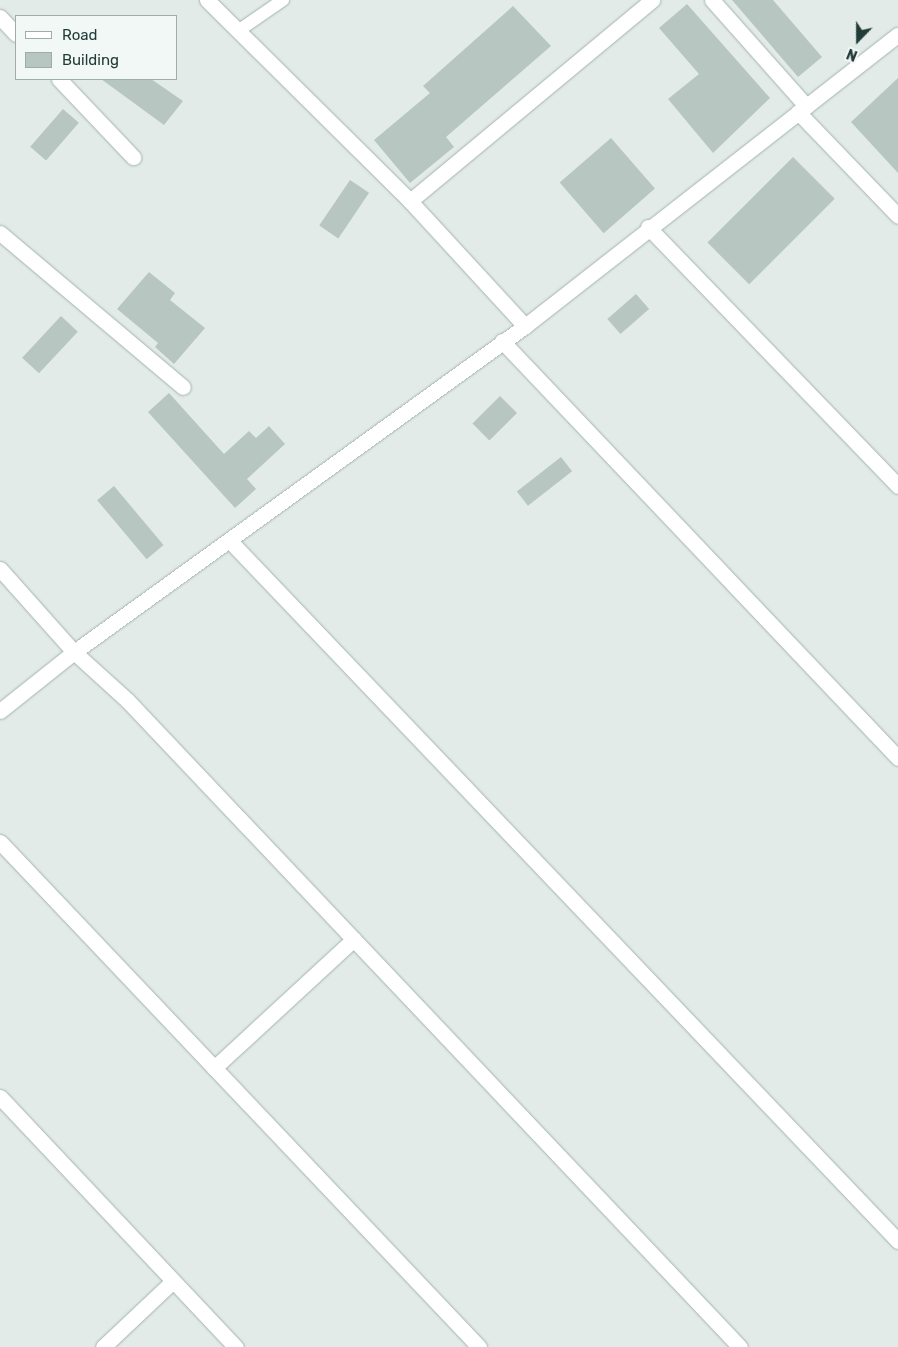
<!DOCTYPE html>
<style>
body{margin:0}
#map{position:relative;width:898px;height:1347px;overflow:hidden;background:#e2ebe8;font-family:Rubik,sans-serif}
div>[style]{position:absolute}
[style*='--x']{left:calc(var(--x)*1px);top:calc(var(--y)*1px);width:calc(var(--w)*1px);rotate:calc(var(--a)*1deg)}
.building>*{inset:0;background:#b7c6c1;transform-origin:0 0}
.roads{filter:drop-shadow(0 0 1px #a5b3af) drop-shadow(0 0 1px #a5b3af)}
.service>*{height:12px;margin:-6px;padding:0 6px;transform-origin:6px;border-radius:6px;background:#fff}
.minor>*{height:15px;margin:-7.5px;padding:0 7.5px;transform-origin:7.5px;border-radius:7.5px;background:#fff}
.tertiary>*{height:15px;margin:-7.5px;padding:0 7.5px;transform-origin:7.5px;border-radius:7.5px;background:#fff}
span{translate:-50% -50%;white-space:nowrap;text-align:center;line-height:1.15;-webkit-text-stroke:4.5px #f2f8f5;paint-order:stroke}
.legend{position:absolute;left:15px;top:15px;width:162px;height:65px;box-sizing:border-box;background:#f2f8f5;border:1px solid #9fada9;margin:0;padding:6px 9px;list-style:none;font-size:15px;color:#223c37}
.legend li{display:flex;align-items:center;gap:10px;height:25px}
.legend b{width:25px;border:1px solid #9fada9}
.north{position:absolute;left:833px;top:15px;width:50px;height:50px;-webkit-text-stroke:4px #f2f8f5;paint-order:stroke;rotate:202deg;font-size:14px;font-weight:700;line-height:20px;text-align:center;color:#223c37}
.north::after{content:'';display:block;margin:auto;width:18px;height:22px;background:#223c37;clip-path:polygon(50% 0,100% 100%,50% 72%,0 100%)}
</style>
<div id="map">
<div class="building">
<div style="clip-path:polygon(732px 0,773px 0,822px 57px,798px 77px)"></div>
<div style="clip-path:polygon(687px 4px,770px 98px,713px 153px,668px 99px,699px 74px,659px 28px)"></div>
<div style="clip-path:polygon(513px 6px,551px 46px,446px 137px,454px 147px,410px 183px,374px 140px,430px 93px,423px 86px)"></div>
<div style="clip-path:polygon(898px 78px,898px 173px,851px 122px)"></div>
<div style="clip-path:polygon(101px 79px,151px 79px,183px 101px,164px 125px)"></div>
<div style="left:63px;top:109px;width:21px;height:50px;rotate:41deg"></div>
<div style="left:611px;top:138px;width:67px;height:68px;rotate:49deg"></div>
<div style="left:793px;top:157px;width:59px;height:121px;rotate:45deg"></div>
<div style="left:350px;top:180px;width:23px;height:55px;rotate:34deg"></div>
<div style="clip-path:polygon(149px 272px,175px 293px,170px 300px,205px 328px,174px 364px,155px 347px,158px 343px,117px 309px)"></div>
<div style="left:636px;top:294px;width:20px;height:38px;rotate:49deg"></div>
<div style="left:61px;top:316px;width:23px;height:57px;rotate:43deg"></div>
<div style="clip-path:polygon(169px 393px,224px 454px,249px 431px,256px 438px,269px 426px,285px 444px,247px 479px,256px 489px,235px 508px,148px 412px)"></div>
<div style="left:500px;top:396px;width:24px;height:39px;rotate:45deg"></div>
<div style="left:561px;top:457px;width:18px;height:56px;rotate:52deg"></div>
<div style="left:114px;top:486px;width:77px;height:22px;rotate:50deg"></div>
</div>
<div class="roads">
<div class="service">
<div style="--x:238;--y:31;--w:55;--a:-34.6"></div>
</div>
<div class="minor">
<div style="--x:207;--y:0;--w:286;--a:44.7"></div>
<div style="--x:410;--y:201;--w:170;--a:47.4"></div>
<div style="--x:712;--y:0;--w:142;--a:48.4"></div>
<div style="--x:0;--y:17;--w:23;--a:47"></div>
<div style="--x:59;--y:79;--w:108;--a:46.5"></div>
<div style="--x:798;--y:112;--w:144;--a:46.1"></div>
<div style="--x:410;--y:201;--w:315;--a:-39.7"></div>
<div style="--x:648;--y:227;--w:360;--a:46"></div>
<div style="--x:0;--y:233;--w:239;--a:40.1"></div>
<div style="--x:502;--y:341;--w:575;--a:46.48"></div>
<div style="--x:229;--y:540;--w:969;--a:46.34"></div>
<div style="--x:0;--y:569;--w:111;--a:48.3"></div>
<div style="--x:74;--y:652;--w:72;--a:42.2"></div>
<div style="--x:127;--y:700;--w:891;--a:46.55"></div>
<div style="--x:0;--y:842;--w:696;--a:46.51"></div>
<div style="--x:214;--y:1068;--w:190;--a:-42.7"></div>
<div style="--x:0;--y:1097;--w:344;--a:46.7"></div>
<div style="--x:103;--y:1347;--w:96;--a:-43.3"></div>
</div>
<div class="tertiary">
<div style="--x:0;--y:711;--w:95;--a:-38.6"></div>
<div style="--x:74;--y:652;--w:556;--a:-35.86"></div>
<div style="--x:525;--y:326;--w:473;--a:-38"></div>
</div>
</div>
<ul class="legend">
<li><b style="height:6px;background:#fff"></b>Road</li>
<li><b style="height:14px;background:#b7c6c1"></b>Building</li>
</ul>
<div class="north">N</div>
</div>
